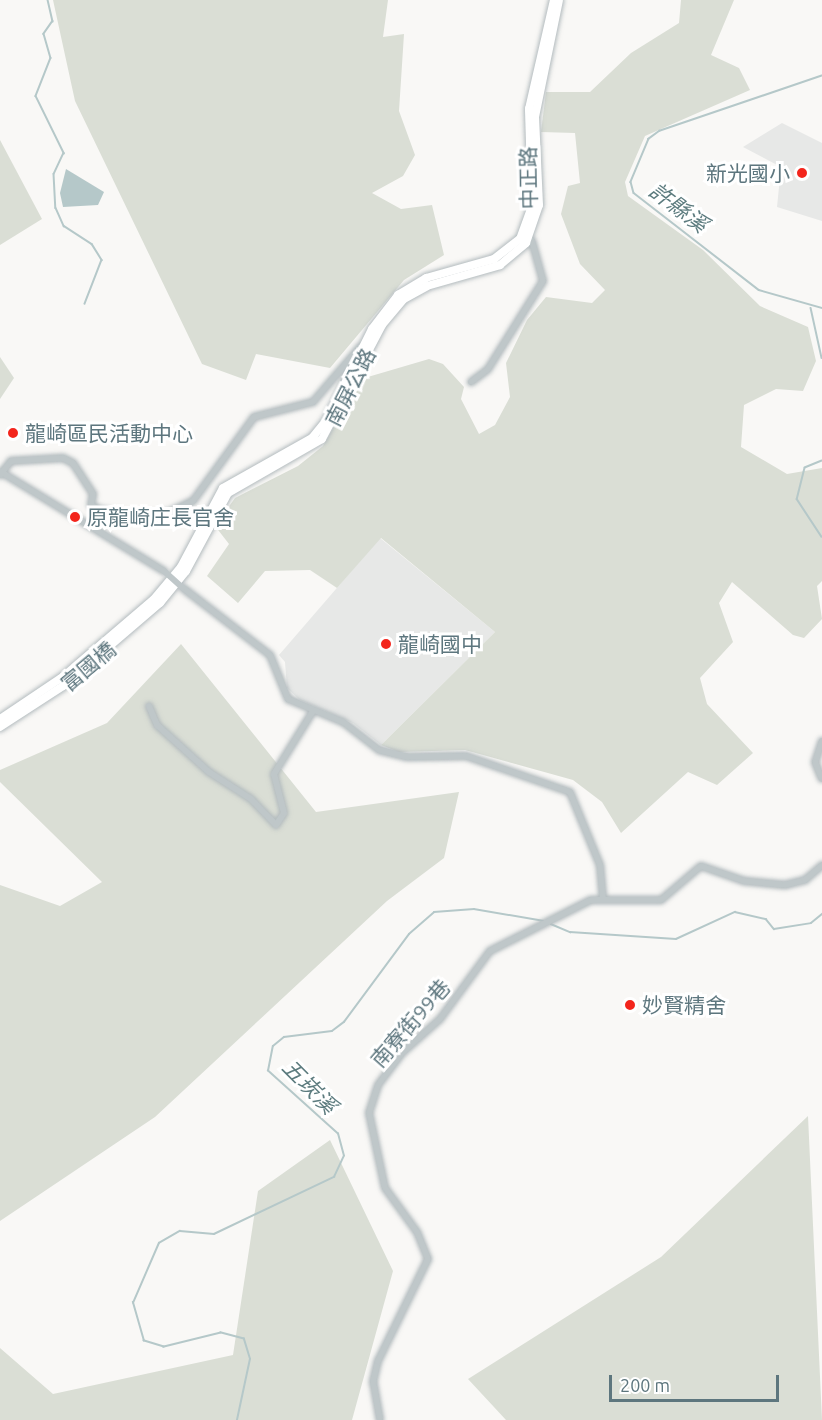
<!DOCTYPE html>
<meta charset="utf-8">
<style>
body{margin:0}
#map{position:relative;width:822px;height:1420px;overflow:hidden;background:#f9f8f6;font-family:Ubuntu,"Noto Sans TC",sans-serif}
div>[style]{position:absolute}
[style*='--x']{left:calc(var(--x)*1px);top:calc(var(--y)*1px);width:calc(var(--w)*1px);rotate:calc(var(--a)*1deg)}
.built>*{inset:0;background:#e7e8e7}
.green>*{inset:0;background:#daded5}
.water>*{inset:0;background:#b5c8c9}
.stream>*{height:1.5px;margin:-0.75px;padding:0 0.75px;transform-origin:0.75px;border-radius:0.75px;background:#b5c8c9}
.roads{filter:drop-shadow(0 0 2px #b3bbbe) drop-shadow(0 0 2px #b3bbbe)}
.minor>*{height:6px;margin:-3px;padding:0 3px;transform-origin:3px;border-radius:3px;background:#bfc7c9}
.major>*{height:8px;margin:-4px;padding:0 4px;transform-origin:4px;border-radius:4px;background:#fff}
.minor-bridge>*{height:6px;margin:-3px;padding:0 3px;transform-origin:3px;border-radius:3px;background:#bfc7c9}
.dots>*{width:16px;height:16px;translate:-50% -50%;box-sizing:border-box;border:3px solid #fff;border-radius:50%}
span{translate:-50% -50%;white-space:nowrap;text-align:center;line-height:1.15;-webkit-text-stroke:6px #fff;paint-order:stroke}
.poi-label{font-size:21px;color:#5d767e}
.right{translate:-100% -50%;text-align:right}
.left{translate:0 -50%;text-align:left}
.street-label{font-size:21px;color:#5d767e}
.water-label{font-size:22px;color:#5c7b7e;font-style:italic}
.scale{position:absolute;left:609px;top:1375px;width:170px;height:27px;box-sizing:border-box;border:3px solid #5d767e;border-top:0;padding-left:8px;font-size:18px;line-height:21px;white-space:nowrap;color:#5d767e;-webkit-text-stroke:4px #fff;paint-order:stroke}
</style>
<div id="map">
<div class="built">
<div style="clip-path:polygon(782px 123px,822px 143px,822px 221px,777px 207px,781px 167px,743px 147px)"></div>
<div style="clip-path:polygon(380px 538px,495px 632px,381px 745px,353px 723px,300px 700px,287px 688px,285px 662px,279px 655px)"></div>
</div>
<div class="green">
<div style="clip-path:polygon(53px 0,388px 0,383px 37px,404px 34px,399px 111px,415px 155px,403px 176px,372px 193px,401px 209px,432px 205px,444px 255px,404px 280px,330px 368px,256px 354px,246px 380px,202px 364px,75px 101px)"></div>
<div style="clip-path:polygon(681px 0,734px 0,711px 55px,739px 68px,750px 90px,645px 136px,625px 182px,628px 196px,703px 250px,760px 306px,808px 327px,816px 361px,803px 391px,776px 389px,744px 405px,741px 447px,787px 474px,822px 468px,822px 581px,817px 586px,822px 619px,804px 638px,793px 635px,732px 582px,719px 603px,733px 642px,700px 678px,707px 704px,753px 753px,717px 785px,688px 772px,621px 833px,602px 802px,573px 780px,465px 750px,399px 752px,381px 745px,495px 632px,381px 538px,337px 588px,310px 570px,265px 571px,238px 603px,207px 576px,229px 544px,215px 526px,235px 498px,298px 466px,323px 446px,361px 379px,429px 359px,443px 364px,464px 387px,461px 399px,479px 434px,495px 425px,510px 397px,506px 363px,527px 320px,546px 297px,592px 303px,605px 290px,580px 264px,561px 214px,568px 186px,580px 183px,575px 133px,541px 132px,546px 92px,590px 92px,631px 53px,679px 23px)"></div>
<div style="clip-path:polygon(0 140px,42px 219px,0 245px)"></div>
<div style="clip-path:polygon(0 357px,14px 378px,0 399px)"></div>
<div style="clip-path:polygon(181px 644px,316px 812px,459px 792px,444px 858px,387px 901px,155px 1117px,0 1221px,0 885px,60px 906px,102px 882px,0 782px,0 770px,107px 723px)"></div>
<div style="clip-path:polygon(808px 1116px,822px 1420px,506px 1420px,468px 1379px,661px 1257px)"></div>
<div style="clip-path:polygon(330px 1140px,393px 1271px,352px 1420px,0 1420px,0 1348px,53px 1394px,233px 1355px,258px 1191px)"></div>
</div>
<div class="water">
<div style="clip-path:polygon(66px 169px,104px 192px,98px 205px,63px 207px,60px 193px)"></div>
</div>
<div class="stream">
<div style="--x:48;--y:0;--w:22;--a:77"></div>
<div style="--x:53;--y:21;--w:16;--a:125"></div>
<div style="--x:44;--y:34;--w:25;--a:74"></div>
<div style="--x:51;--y:58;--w:41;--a:111.5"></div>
<div style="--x:36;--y:96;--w:64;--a:63.8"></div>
<div style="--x:64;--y:153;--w:23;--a:115"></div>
<div style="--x:54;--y:174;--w:34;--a:87"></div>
<div style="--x:56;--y:208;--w:20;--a:66"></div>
<div style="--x:64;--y:226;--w:33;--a:33"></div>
<div style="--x:92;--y:244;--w:19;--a:58"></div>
<div style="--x:102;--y:260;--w:47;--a:111.1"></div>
<div style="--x:822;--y:76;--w:171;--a:161.2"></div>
<div style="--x:660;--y:131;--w:14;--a:144"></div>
<div style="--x:649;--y:139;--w:47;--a:112.7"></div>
<div style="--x:631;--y:182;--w:11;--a:75"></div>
<div style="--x:634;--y:193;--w:158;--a:37.8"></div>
<div style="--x:759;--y:290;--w:66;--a:15.9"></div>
<div style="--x:811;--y:308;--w:51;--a:77.6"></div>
<div style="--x:822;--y:461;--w:18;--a:158"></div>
<div style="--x:805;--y:468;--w:32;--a:104"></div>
<div style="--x:797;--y:499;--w:45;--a:56.7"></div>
<div style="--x:551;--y:924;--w:21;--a:23"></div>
<div style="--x:570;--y:932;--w:106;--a:3.8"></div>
<div style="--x:676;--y:939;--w:65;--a:-24.6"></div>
<div style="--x:735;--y:912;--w:32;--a:13"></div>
<div style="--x:766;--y:919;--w:13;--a:51"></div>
<div style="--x:774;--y:929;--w:37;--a:-9"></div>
<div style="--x:811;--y:923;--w:14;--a:-39"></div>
<div style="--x:237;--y:1420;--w:62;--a:-78"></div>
<div style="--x:250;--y:1359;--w:21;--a:-107"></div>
<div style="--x:244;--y:1339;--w:24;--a:-165"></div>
<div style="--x:221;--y:1333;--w:59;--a:166.2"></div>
<div style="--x:164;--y:1347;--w:21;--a:-163"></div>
<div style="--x:144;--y:1341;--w:40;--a:-106"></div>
<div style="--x:133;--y:1303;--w:65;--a:-66.6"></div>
<div style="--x:159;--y:1243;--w:24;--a:-30"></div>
<div style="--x:180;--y:1231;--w:34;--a:5"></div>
<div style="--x:214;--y:1234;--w:133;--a:-25.4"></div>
<div style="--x:334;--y:1177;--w:23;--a:-65"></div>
<div style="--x:344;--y:1156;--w:23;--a:-105"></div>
<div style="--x:338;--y:1134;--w:94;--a:-138"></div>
<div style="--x:268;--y:1071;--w:25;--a:-79"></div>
<div style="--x:273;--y:1046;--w:14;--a:-39"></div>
<div style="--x:284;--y:1037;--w:48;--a:-7.1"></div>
<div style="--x:332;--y:1031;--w:15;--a:-37"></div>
<div style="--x:344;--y:1022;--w:109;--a:-53.5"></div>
<div style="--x:409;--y:934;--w:33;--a:-41"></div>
<div style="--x:434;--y:912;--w:40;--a:-4.3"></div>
<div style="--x:474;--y:909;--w:71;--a:9.7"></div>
</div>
<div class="roads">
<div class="minor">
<div style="--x:471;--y:382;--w:21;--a:-37"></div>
<div style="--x:488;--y:369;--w:104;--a:-58"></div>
<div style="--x:543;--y:281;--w:41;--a:-105.4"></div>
<div style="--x:532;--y:241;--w:9;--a:-144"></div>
<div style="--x:1;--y:472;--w:191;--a:31.3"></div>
<div style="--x:0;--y:475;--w:18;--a:-52"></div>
<div style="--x:11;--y:461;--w:52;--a:-3.3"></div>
<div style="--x:63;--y:458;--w:11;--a:27"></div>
<div style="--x:73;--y:463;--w:37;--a:57"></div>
<div style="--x:93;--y:494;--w:11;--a:100"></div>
<div style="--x:91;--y:505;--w:10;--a:29"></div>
<div style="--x:100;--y:510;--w:43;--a:10.8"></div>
<div style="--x:142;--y:518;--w:26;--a:-11"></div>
<div style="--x:168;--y:513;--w:28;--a:-26"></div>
<div style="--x:193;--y:501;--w:104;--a:-54"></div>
<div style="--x:254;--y:417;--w:61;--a:-14.3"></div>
<div style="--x:313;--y:402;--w:74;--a:-49.4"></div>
<div style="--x:183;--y:588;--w:110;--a:37.6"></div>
<div style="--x:270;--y:655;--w:48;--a:67.8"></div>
<div style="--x:288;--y:699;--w:60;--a:22.7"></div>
<div style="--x:343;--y:722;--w:46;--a:37.9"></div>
<div style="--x:379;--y:750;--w:29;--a:14"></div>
<div style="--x:407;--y:757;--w:59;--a:-1"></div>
<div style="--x:466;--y:756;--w:110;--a:19.1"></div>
<div style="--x:570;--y:792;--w:79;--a:67.7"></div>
<div style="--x:600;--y:865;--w:32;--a:85"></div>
<div style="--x:149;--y:706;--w:21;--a:67"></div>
<div style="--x:157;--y:725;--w:70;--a:42.1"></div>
<div style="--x:209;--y:772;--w:50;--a:32.7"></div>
<div style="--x:251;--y:799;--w:36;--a:46"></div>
<div style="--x:276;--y:825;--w:14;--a:-56"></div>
<div style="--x:284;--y:813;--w:40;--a:-104.4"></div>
<div style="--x:274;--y:774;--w:74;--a:-58.2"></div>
<div style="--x:822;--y:741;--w:22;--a:108"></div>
<div style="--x:815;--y:762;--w:18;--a:68"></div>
<div style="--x:380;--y:1420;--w:39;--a:-100"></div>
<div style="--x:373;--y:1382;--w:22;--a:-77"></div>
<div style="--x:378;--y:1361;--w:114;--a:-63.9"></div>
<div style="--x:428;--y:1259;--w:29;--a:-112"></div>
<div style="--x:417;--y:1232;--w:54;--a:-126"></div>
<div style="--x:385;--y:1188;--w:77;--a:-102"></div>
<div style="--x:369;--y:1113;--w:29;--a:-72"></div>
<div style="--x:378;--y:1085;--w:40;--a:-53"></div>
<div style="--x:402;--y:1053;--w:51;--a:-41.8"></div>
<div style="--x:440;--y:1019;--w:84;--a:-53.7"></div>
<div style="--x:490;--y:951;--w:113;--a:-26.8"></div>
<div style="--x:591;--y:900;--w:70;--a:0"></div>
<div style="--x:661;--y:900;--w:52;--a:-40.4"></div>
<div style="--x:701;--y:866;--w:46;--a:19.2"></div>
<div style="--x:744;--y:881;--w:41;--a:5.6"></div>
<div style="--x:785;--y:885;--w:21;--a:-14"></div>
<div style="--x:805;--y:880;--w:23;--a:-41"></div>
</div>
<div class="major">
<div style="--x:0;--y:719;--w:77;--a:-33.9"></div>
<div style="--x:64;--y:676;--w:118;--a:-40.5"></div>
<div style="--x:154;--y:599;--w:42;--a:-49.8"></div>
<div style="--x:181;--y:567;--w:89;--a:-62"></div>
<div style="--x:223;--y:488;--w:102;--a:-29.3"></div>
<div style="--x:312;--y:438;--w:22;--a:-51"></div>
<div style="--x:326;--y:421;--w:103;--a:-63.4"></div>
<div style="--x:372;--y:329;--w:43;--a:-52.6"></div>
<div style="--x:398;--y:295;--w:33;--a:-31"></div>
<div style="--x:426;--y:278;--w:71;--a:-15.6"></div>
<div style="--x:494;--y:259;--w:33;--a:-38"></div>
<div style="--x:520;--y:239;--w:35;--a:-70"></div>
<div style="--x:532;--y:206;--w:97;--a:-91.8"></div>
<div style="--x:529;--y:109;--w:112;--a:-77.1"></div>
<div style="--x:0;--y:727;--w:75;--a:-33.1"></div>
<div style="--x:63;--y:686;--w:128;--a:-40.6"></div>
<div style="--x:160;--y:603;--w:41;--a:-50.9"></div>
<div style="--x:186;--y:571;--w:89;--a:-61.7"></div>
<div style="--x:228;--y:493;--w:108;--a:-29.9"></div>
<div style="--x:322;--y:439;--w:129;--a:-62.2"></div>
<div style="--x:382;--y:325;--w:34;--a:-50"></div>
<div style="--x:404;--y:299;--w:26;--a:-29"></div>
<div style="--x:427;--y:286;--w:76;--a:-16"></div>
<div style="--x:500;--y:265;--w:34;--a:-40"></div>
<div style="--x:526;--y:243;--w:40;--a:-71.1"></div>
<div style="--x:539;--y:205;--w:88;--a:-92.6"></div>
<div style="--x:535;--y:117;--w:119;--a:-78.4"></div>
</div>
</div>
<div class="minor-bridge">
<div style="--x:164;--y:571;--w:25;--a:42"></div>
</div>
<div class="dots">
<div style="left:802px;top:173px;background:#f3251c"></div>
<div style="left:13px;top:433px;background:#f3251c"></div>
<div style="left:75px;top:517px;background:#f3251c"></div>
<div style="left:386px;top:644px;background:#f3251c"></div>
<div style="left:630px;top:1005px;background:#f3251c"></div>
</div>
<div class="poi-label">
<span class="right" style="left:790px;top:173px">新光國小</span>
<span class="left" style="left:25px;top:433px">龍崎區民活動中心</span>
<span class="left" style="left:87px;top:517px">原龍崎庄長官舍</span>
<span class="left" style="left:398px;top:644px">龍崎國中</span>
<span class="left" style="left:642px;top:1005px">妙賢精舍</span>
</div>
<div class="street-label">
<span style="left:528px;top:178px;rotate:-91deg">中正路</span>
<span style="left:350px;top:387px;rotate:-63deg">南屏公路</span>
<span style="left:88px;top:666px;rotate:-40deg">富國橋</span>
<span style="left:410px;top:1023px;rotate:-49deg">南寮街99巷</span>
</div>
<div class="water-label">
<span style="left:679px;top:207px;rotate:37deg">許縣溪</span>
<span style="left:310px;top:1086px;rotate:45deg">五崁溪</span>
</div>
<div class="scale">200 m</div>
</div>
